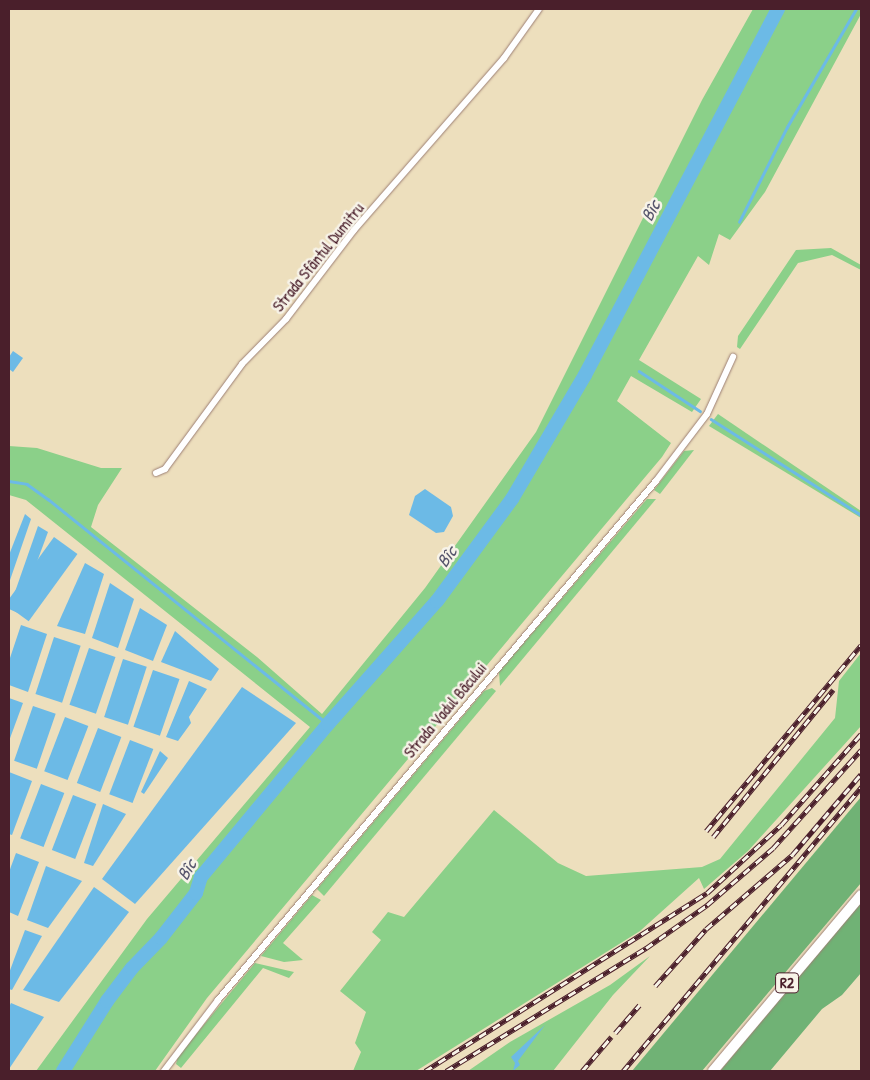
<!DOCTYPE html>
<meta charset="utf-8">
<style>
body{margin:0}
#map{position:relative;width:870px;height:1080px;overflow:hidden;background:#eddfbd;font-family:"Patrick Hand",sans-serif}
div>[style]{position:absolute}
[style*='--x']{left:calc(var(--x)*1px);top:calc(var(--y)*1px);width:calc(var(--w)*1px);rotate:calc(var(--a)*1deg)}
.green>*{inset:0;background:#8bd089}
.forest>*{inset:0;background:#70b275}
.water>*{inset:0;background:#6cbae6;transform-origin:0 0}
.stream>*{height:2.5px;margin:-1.25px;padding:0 1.25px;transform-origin:1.25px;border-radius:1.25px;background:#6cbae6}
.river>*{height:14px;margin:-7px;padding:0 7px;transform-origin:7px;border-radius:7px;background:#6cbae6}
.roads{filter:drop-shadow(0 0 1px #9c7f74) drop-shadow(0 0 1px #9c7f74)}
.street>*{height:6px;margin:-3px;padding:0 3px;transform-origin:3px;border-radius:3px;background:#fff}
.primary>*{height:10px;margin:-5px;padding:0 5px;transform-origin:5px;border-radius:5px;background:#fff}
.rail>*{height:4.5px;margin-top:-2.25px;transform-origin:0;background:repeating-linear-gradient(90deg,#f7f3e8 0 8px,#4a1f2b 0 16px);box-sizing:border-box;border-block:1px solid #4a1f2b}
span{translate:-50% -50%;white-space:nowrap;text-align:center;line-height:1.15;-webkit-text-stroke:5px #f7f3e8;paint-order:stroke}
.shield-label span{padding:1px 4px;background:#f7f3e8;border:1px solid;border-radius:4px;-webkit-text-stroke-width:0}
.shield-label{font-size:15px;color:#4a1f2b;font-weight:700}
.street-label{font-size:16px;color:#4a1f2b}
.water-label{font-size:18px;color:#56556c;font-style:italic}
.frame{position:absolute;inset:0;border:10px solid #4a1f2b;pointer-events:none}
</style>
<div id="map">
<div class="green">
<div style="clip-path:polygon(753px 9px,861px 9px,861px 14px,765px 192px,730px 240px,719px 234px,709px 265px,698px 256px,639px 360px,701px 399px,692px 412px,631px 376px,617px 401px,671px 443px,662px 457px,207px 998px,155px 1071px,36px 1071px,147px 919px,310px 727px,26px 500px,9px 495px,9px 446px,37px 448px,101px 468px,122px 468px,98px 505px,91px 527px,257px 657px,322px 714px,425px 588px,536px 432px,702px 100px)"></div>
<div style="clip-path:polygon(831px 248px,861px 265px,861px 270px,832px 255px,798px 263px,740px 349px,737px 347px,738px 336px,796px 250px)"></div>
<div style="clip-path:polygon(718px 414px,861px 511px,861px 518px,709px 426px)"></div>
<div style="clip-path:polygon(694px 450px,660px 494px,654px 490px,684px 451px)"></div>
<div style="clip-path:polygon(647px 499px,656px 499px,500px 686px,499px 672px)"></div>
<div style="clip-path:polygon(861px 653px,861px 726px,748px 851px,704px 889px,699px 878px,640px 931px,416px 1071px,353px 1071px,361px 1052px,355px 1043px,366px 1012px,340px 991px,381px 940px,372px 932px,388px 912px,404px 917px,494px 810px,558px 863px,586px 876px,702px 867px,720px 859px,835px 718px,839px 681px)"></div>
<div style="clip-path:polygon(492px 688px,496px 691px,324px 896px,317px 889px,484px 691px)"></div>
<div style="clip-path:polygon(312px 895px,321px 900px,283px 943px,303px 960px,284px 962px,261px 956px)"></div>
<div style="clip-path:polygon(650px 956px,613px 995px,553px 1071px,468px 1071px,510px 1042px,610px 985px)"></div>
<div style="clip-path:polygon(255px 963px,294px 972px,289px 978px,263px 968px,181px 1068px,176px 1064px,178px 1056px)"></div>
</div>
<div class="forest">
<div style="clip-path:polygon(861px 797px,861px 883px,702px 1071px,632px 1071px)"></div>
<div style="clip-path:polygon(861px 902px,861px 973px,842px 995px,822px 1009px,770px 1071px,720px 1071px)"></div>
</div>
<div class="water">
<div style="clip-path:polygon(13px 351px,23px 358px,13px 372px,9px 369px,9px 357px)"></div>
<div style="clip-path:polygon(425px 489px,451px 507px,453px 516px,444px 532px,436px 533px,409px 515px,415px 496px)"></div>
<div style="clip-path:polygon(25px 514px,31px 519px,9px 583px,9px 555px)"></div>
<div style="clip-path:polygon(38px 526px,48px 532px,18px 613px,9px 609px)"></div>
<div style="left:54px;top:537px;width:29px;height:83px;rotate:36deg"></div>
<div style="clip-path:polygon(85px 563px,104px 574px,85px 634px,57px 626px)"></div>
<div style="clip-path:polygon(110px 583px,134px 599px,118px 648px,92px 638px)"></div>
<div style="clip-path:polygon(140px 608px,167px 625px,153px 661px,125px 650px)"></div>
<div style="clip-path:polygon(21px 625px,47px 634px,28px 692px,9px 685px,9px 661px)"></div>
<div style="clip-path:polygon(175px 631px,219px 669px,211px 681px,161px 662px)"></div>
<div style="left:54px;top:637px;width:28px;height:60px;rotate:18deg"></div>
<div style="left:89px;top:648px;width:28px;height:60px;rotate:19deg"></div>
<div style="left:123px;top:659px;width:25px;height:61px;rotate:18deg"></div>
<div style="left:153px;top:670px;width:28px;height:60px;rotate:19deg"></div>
<div style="clip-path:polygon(189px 681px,207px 689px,189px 717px,191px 723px,178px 741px,166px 737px)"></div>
<div style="clip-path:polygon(242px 687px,296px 723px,135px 904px,102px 879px)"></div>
<div style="clip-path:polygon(9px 698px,23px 703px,9px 741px)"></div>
<div style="left:33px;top:706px;width:24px;height:58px;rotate:19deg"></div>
<div style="left:65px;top:717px;width:25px;height:58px;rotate:21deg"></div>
<div style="left:98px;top:728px;width:25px;height:59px;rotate:21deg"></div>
<div style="left:130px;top:740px;width:25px;height:58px;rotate:21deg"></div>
<div style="clip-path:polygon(160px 751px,168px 758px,144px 794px,141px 792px)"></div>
<div style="clip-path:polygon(9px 772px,32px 781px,12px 835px,9px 834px)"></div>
<div style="left:41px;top:784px;width:25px;height:58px;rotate:21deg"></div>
<div style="left:73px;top:795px;width:25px;height:59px;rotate:21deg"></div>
<div style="clip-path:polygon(103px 804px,126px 814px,93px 866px,84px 863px)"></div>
<div style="clip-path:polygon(16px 853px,39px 862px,18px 916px,9px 912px,9px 872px)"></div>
<div style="clip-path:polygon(46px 866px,82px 881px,48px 928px,27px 920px)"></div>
<div style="clip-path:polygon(94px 887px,129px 912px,59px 1002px,23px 990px)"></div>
<div style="clip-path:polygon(25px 930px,42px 936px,12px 990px,9px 989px,9px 973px)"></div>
<div style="clip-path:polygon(11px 1003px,44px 1017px,9px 1069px,9px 1007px)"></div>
<div style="clip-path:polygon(545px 1025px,518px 1061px,520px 1065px,513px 1071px,515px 1063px,511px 1057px)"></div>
</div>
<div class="stream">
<div style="--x:739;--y:222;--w:106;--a:-63.2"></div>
<div style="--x:787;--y:127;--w:137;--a:-59.7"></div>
<div style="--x:639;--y:371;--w:73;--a:33.3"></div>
<div style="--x:711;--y:419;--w:178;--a:32.6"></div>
<div style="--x:9;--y:481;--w:18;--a:9"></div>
<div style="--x:27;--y:484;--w:26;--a:36"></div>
<div style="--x:48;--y:499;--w:359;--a:38.8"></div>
</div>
<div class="river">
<div style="--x:63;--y:1071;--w:83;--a:-57.8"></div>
<div style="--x:107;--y:1001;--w:41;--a:-52.9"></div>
<div style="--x:132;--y:968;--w:42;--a:-46"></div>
<div style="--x:161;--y:938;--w:57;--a:-52.1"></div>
<div style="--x:196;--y:893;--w:17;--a:-73"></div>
<div style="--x:201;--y:877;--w:199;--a:-50.3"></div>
<div style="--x:328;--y:724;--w:164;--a:-48.5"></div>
<div style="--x:437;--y:601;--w:127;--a:-53.7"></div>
<div style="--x:512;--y:499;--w:144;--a:-59.5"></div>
<div style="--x:585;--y:375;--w:414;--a:-62.2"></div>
</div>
<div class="roads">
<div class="street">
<div style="--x:156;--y:473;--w:10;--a:-24"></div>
<div style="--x:165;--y:469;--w:130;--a:-53.7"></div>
<div style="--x:242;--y:364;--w:63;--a:-45.6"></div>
<div style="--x:286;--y:319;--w:112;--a:-52.6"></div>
<div style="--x:354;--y:230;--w:228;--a:-48.9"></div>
<div style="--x:504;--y:58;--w:60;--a:-54.5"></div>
<div style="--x:164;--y:1071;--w:89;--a:-52.7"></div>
<div style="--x:218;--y:1000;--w:679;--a:-49.84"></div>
<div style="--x:656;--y:481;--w:84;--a:-52.7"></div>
<div style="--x:707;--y:414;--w:63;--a:-65.5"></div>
</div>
<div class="primary">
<div style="--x:713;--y:1071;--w:230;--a:-49.9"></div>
</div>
</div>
<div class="rail">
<div style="--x:706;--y:831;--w:242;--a:-50.2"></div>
<div style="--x:713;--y:837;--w:190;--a:-50.8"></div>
<div style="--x:655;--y:986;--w:76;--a:-48.2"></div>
<div style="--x:706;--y:929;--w:113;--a:-40.7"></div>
<div style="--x:792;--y:855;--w:106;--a:-49.6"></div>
<div style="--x:615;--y:1033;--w:37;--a:-49"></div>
<div style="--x:425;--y:1071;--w:333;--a:-32.3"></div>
<div style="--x:707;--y:893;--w:100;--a:-42.6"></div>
<div style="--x:781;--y:825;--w:121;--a:-48.7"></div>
<div style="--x:446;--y:1071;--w:235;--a:-31.6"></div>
<div style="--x:646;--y:948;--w:75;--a:-35.2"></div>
<div style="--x:707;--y:905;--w:87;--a:-40.8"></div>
<div style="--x:773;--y:848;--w:132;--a:-48.1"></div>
<div style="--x:582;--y:1071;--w:45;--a:-49.5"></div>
<div style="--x:623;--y:1071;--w:371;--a:-50"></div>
</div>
<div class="shield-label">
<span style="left:787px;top:983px">R2</span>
</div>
<div class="street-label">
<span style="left:318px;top:257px;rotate:-51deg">Strada Sfântul Dumitru</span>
<span style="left:445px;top:710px;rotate:-50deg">Strada Vadul Bâcului</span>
</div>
<div class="water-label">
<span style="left:651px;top:211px;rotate:-62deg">Bîc</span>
<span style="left:447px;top:557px;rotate:-54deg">Bîc</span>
<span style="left:187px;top:870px;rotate:-59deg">Bîc</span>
</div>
<div class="frame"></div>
</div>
